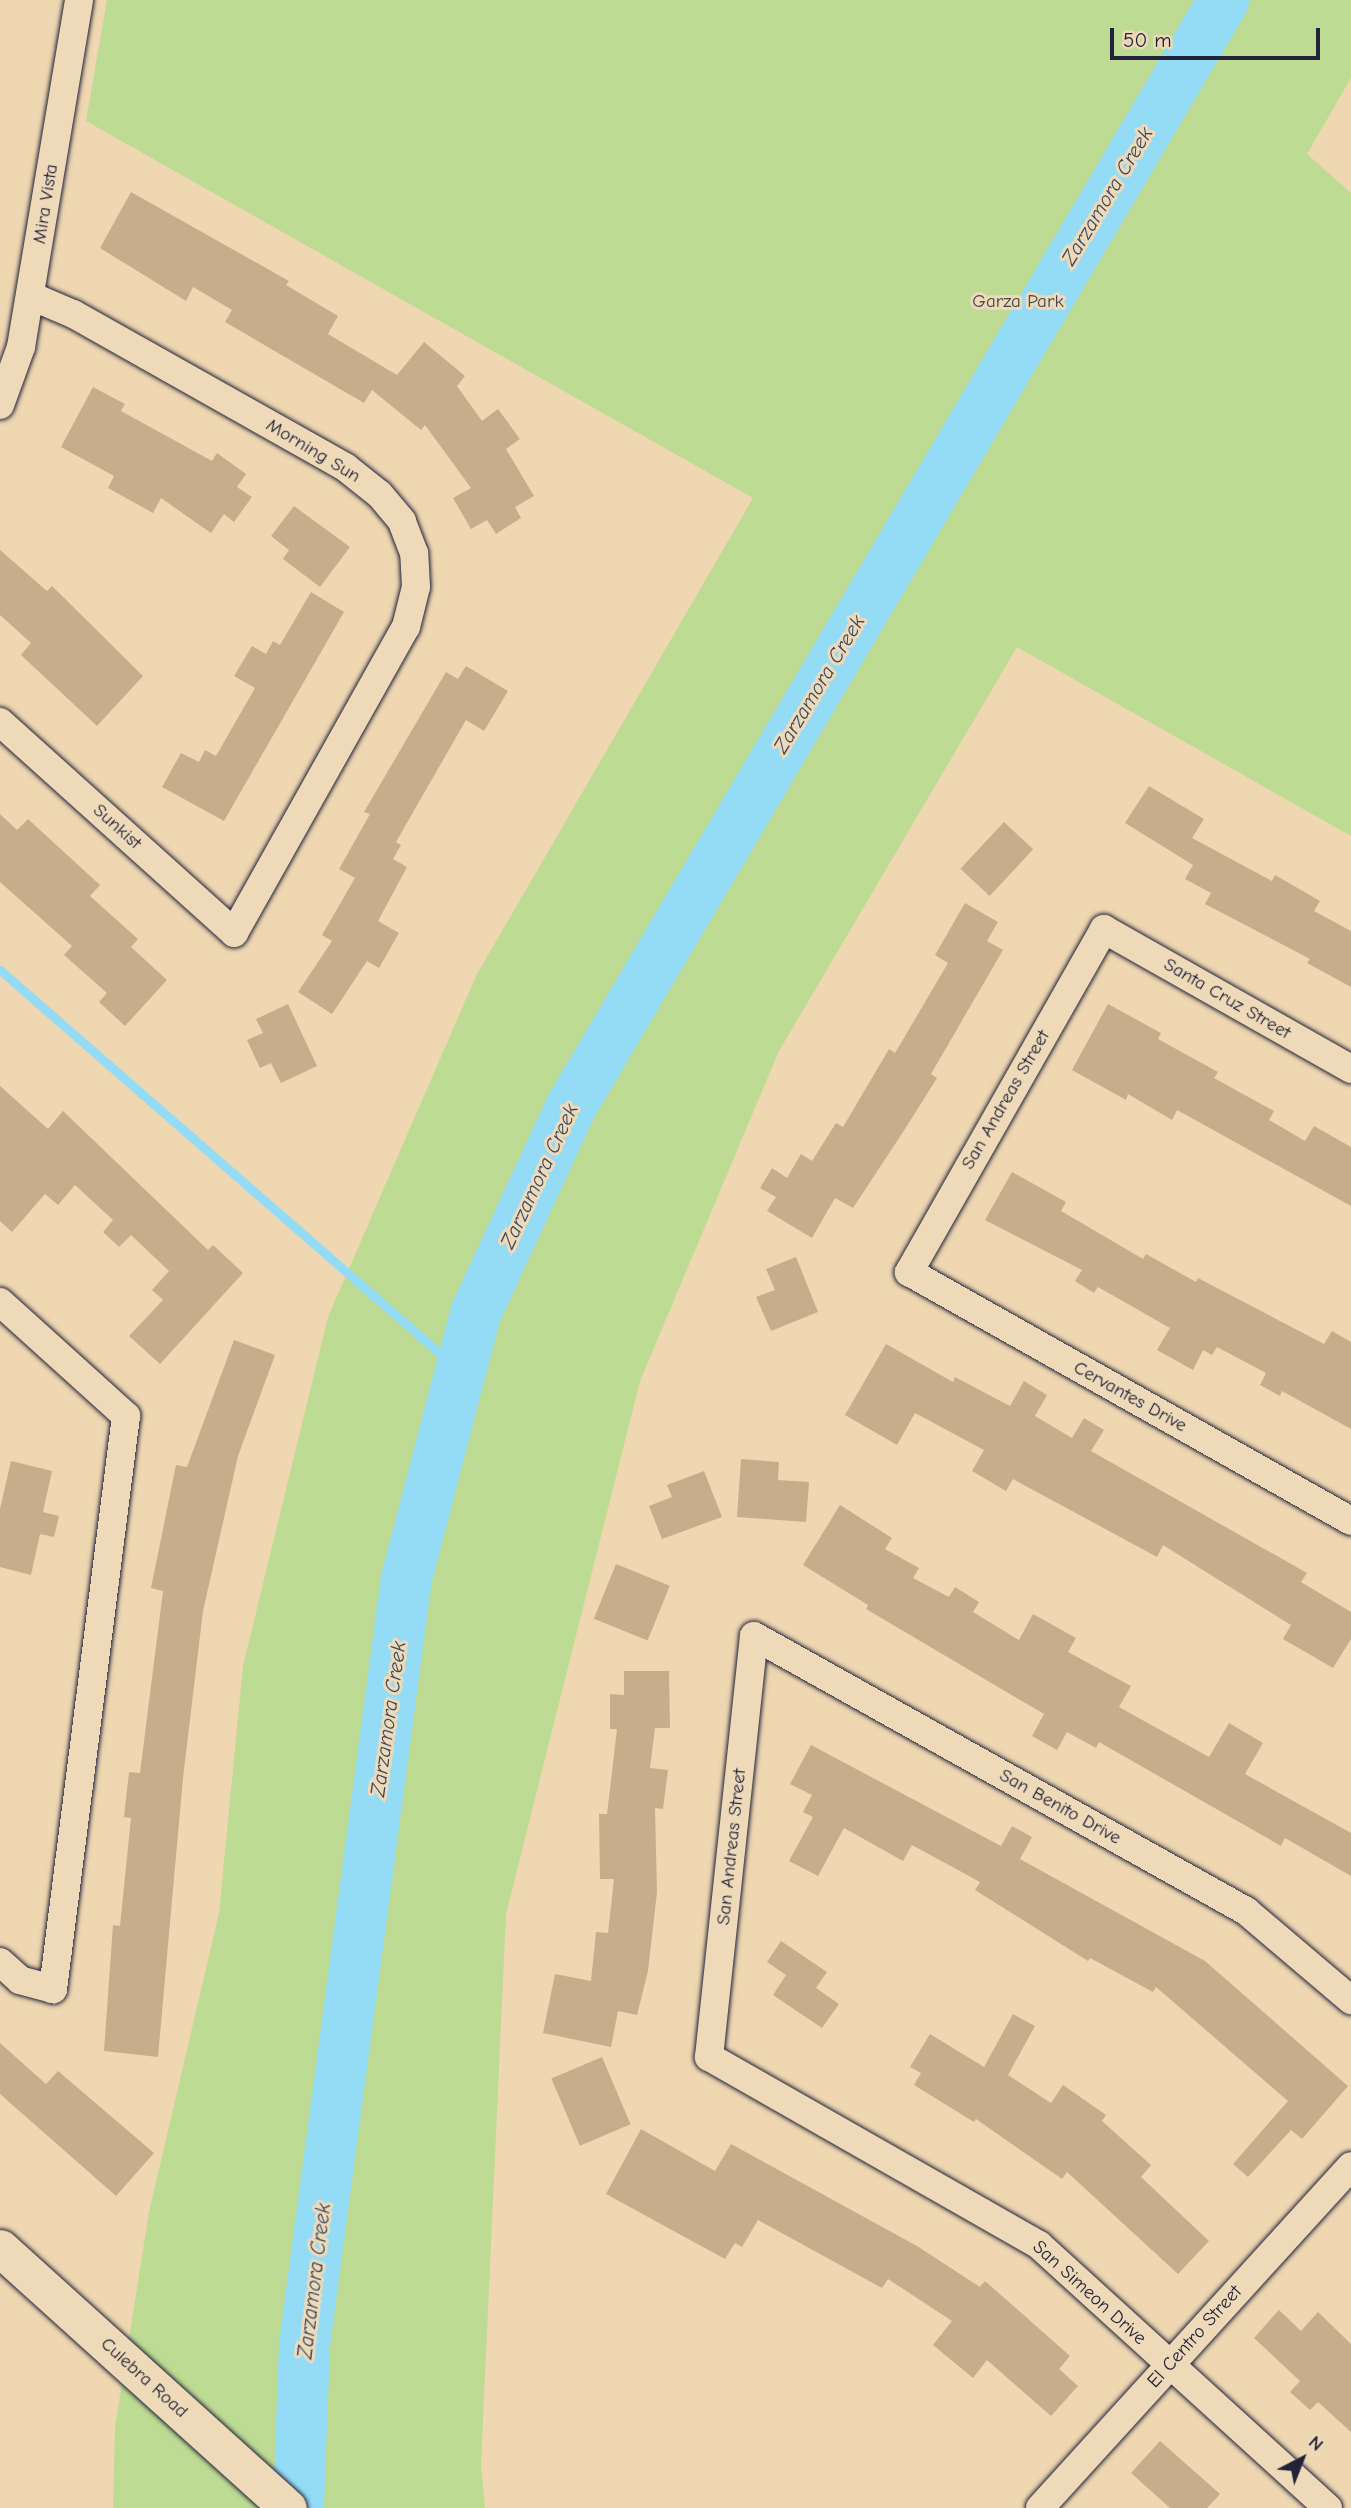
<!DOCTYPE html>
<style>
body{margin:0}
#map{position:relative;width:1351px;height:2508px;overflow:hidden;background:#eed7b1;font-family:"Comic Neue",sans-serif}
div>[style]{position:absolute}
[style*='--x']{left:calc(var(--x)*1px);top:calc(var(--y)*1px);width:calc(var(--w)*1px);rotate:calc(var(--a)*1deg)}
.green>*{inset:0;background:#bedb93}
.stream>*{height:9px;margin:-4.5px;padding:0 4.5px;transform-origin:4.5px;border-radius:4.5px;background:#94dcf5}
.river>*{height:51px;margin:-25.5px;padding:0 25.5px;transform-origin:25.5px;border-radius:25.5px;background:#94dcf5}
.building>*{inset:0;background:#c6ae8d;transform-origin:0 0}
.roads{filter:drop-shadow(0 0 2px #22223b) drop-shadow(0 0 2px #22223b)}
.minor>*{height:28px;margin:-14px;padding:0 14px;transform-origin:14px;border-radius:14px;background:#eedab8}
.major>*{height:37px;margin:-18.5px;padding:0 18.5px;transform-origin:18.5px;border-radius:18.5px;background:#eedab8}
span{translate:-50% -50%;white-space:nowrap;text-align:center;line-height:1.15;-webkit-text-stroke:6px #eedab8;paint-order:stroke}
.street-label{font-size:19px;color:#22223b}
.park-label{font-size:19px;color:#41474d}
.water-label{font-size:21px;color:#394760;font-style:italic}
.north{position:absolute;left:1267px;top:2424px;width:70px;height:70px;-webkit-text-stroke:5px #eedab8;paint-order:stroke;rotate:42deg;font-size:19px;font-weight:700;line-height:28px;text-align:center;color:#22223b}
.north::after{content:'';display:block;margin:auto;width:24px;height:32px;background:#22223b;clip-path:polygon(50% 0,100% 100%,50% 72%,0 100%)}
.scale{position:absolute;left:1110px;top:28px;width:210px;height:32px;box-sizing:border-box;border:4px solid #22223b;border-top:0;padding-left:9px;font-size:21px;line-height:24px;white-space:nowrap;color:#22223b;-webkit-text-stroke:5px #eedab8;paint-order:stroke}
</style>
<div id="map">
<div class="green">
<div style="clip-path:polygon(107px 0,1351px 0,1351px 78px,1307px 154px,1351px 193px,1351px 836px,1017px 647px,779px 1051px,640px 1381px,506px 1914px,481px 2464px,485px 2508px,113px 2508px,115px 2427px,149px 2212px,219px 1913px,243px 1666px,328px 1317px,476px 976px,753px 498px,86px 121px)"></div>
</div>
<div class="stream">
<div style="--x:0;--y:970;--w:610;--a:41.08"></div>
</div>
<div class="river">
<div style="--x:298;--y:2508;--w:164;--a:-87.9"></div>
<div style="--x:304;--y:2344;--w:773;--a:-82.42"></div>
<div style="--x:406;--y:1578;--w:274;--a:-75.4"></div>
<div style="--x:475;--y:1313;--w:227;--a:-65.2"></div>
<div style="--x:570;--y:1107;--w:1285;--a:-59.46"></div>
</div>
<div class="building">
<div style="clip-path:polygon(131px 192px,289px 281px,286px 285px,338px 316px,328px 334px,397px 375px,424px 342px,465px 376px,457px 386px,482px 421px,498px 409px,520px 439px,506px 449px,534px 496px,515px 507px,521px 518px,496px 534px,487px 520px,471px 529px,453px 498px,471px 488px,425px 425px,421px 430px,372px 390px,364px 403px,225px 322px,232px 310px,193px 287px,186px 301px,100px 248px)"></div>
<div style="clip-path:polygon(93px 387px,125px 404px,121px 411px,212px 461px,217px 453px,246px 474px,237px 487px,252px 497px,234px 522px,224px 514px,211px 533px,161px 498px,153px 513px,108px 488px,114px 476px,61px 447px)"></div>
<div style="clip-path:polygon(294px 506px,350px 547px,320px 587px,283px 559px,289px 550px,271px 536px)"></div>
<div style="clip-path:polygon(0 550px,47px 591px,52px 586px,143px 676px,97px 726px,21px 655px,31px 643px,0 615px)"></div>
<div style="clip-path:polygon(311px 592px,344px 612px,224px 821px,162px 787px,181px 753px,199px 762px,205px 750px,216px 756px,255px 688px,234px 676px,252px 646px,266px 654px,273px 641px,280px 645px)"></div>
<div style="clip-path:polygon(466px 666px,508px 691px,484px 731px,466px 720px,396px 842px,401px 845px,393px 859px,407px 867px,378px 921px,399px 933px,379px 968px,367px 961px,332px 1014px,298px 992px,332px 941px,322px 935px,355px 878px,339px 869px,370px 814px,364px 812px,446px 672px,458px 679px)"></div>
<div style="clip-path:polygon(1149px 786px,1204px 819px,1192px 838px,1272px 881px,1275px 875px,1320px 901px,1314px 911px,1351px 931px,1351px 987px,1307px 963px,1310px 959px,1205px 904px,1211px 893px,1185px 879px,1193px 865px,1125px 823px)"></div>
<div style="clip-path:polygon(0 814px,17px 830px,28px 819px,100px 885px,90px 896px,138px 939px,131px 947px,167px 980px,125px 1026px,99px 1002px,107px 993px,64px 955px,72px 946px,0 882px)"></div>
<div style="left:1004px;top:822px;width:40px;height:64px;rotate:43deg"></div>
<div style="clip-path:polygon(965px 903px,998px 922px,987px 941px,1003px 950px,931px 1074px,937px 1078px,905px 1129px,853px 1208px,835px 1198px,812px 1238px,767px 1211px,776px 1197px,760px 1188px,772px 1168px,787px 1178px,801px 1154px,812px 1161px,836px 1123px,843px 1127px,889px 1049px,895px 1053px,948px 963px,935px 955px)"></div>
<div style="clip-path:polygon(288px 1004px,317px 1066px,281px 1083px,271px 1063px,260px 1068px,247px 1040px,263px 1033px,256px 1019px)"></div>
<div style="clip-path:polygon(1108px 1004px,1161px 1033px,1158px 1039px,1218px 1072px,1214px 1078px,1274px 1111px,1269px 1120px,1305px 1141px,1314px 1126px,1351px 1147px,1351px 1206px,1177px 1110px,1172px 1120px,1128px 1094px,1126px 1100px,1072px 1070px)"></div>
<div style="clip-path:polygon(0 1086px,48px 1129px,63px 1111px,208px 1250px,213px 1245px,243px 1273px,160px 1364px,129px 1336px,163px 1300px,152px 1290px,169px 1271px,131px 1235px,119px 1247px,103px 1232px,113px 1220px,75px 1185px,58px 1205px,45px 1194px,12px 1232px,0 1221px)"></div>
<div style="clip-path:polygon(1012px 1172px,1066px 1202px,1061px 1211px,1143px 1259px,1146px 1254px,1196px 1282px,1198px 1278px,1324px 1344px,1332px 1331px,1351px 1342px,1351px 1429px,1282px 1391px,1280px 1396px,1260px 1385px,1266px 1373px,1217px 1347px,1212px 1355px,1203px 1350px,1193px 1370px,1157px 1350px,1170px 1328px,1098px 1287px,1094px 1293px,1075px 1281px,1082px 1270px,985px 1220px)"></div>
<div style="clip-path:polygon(796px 1257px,818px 1312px,771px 1331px,756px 1297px,775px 1290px,766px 1269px)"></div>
<div style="clip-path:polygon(234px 1340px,275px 1355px,238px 1456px,203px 1611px,183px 1778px,158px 2057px,104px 2051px,113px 1925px,120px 1926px,131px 1818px,124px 1817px,129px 1772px,140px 1773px,163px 1591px,151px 1588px,176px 1465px,187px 1467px)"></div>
<div style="clip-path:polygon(886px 1344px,953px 1382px,955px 1377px,1010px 1406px,1024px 1381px,1047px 1395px,1035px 1416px,1072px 1438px,1084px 1418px,1104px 1430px,1091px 1451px,1307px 1573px,1301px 1582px,1351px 1612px,1351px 1639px,1333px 1668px,1283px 1639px,1291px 1625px,1163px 1545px,1157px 1557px,1013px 1479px,1006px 1491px,972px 1471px,984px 1450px,915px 1413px,897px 1445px,845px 1415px)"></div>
<div style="clip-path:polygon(741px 1459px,779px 1462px,778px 1480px,809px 1482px,806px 1522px,737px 1517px)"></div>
<div style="clip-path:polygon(11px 1461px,52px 1471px,43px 1512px,59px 1516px,54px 1537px,40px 1534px,31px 1575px,0 1567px,0 1509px)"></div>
<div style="clip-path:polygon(704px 1471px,722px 1517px,662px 1539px,649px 1506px,672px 1497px,667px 1485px)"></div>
<div style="clip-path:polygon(840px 1505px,892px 1538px,885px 1549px,919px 1568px,913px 1578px,949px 1597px,955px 1587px,979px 1602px,973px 1612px,1019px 1640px,1033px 1614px,1076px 1638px,1068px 1652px,1131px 1686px,1119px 1707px,1209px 1757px,1229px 1723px,1263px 1743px,1245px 1774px,1351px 1833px,1351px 1876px,1285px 1838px,1281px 1846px,1099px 1742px,1096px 1748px,1067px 1732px,1057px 1750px,1032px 1736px,1044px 1714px,866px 1609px,868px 1605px,803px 1565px)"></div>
<div style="left:616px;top:1564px;width:58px;height:59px;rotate:22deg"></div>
<div style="clip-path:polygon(624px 1671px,669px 1671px,670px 1728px,655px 1728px,650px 1768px,668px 1770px,663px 1809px,655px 1808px,657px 1892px,648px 1971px,637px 2015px,618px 2011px,611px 2047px,543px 2033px,555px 1974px,591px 1981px,596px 1932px,608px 1933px,614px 1879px,600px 1879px,599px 1814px,607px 1814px,617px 1729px,610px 1729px,610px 1694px,624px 1695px)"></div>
<div style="clip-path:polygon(811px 1745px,1001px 1846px,1012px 1826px,1032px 1837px,1020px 1859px,1205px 1961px,1348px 2086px,1302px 2139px,1291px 2130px,1248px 2177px,1233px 2164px,1288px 2101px,1156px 1987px,1153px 1992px,1090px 1958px,1088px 1961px,975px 1890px,980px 1882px,912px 1845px,903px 1861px,844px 1828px,818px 1876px,789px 1861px,813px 1817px,803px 1812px,812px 1795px,790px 1784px)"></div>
<div style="clip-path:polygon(781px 1941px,827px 1972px,816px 1988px,839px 2004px,822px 2028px,773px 1995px,786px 1975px,767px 1962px)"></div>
<div style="clip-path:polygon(1013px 2014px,1035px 2026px,1008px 2075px,1051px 2103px,1063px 2085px,1106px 2115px,1102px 2121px,1151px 2165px,1141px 2177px,1209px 2241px,1178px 2274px,1067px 2172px,1062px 2179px,976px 2119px,974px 2122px,914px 2085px,921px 2073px,910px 2067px,930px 2034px,984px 2067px)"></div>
<div style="clip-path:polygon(0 2043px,46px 2084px,58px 2071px,154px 2153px,116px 2196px,0 2094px)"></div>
<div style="left:602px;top:2057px;width:73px;height:55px;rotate:67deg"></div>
<div style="clip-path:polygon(641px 2129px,715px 2171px,731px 2144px,917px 2246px,980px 2287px,985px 2281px,1070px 2356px,1059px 2369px,1078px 2386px,1051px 2416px,987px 2360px,973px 2378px,933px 2345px,952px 2321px,888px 2279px,882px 2288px,758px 2220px,742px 2247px,735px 2243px,725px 2259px,606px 2194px)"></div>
<div style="clip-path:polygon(1279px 2310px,1301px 2331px,1318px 2312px,1351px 2344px,1351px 2432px,1318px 2402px,1310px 2410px,1290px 2392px,1300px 2381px,1254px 2338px)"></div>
<div style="clip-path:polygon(1160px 2441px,1220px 2494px,1207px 2508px,1170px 2508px,1131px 2473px)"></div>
</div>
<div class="roads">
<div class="minor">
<div style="--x:0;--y:405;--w:62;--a:-70.1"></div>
<div style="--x:21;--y:347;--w:352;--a:-80.5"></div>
<div style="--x:0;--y:722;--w:315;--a:42"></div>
<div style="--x:234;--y:933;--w:351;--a:-60.7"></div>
<div style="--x:406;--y:627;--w:41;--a:-76"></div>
<div style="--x:416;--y:587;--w:34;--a:-93"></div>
<div style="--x:414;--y:553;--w:34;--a:-111"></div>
<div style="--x:402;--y:521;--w:35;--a:-130"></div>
<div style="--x:379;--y:494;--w:43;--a:-141.5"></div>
<div style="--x:345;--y:467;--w:312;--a:-150.6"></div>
<div style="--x:73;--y:314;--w:46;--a:-156.8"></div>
<div style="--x:1351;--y:1069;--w:284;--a:-150.5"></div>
<div style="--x:1104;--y:929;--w:395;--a:119.6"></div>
<div style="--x:909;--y:1272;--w:507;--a:29.39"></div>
<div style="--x:0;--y:1302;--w:170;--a:42.1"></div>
<div style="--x:126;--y:1416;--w:578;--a:97.26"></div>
<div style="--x:53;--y:1989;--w:34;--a:-165"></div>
<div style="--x:20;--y:1980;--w:27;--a:-138"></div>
<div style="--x:1040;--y:2508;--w:462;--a:-47.7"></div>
<div style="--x:1328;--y:2508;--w:391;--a:-137.7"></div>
<div style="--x:1039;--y:2245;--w:380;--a:-150.3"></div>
<div style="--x:709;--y:2057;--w:423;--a:-83.9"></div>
<div style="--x:754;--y:1636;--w:564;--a:29.2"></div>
<div style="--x:1246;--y:1911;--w:138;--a:40.3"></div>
</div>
<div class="major">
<div style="--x:0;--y:2248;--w:388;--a:42.1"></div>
</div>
</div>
<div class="street-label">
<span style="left:46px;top:204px;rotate:-81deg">Mira Vista</span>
<span style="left:313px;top:451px;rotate:31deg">Morning Sun</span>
<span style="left:117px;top:827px;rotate:42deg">Sunkist</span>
<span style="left:1227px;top:999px;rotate:30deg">Santa Cruz Street</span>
<span style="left:1006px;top:1100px;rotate:-60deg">San Andreas Street</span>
<span style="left:1130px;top:1397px;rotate:29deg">Cervantes Drive</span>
<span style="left:1060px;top:1807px;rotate:29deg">San Benito Drive</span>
<span style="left:732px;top:1847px;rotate:-84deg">San Andreas Street</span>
<span style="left:1089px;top:2293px;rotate:42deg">San Simeon Drive</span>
<span style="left:1195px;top:2337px;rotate:-48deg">El Centro Street</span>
<span style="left:144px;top:2378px;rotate:42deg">Culebra Road</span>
</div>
<div class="park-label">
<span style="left:1018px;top:302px">Garza Park</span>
</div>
<div class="water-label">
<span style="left:1107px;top:196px;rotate:-59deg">Zarzamora Creek</span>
<span style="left:819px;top:684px;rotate:-59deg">Zarzamora Creek</span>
<span style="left:539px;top:1176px;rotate:-65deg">Zarzamora Creek</span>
<span style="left:388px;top:1719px;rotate:-82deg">Zarzamora Creek</span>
<span style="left:314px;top:2281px;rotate:-83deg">Zarzamora Creek</span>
</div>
<div class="north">N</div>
<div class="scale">50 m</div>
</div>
